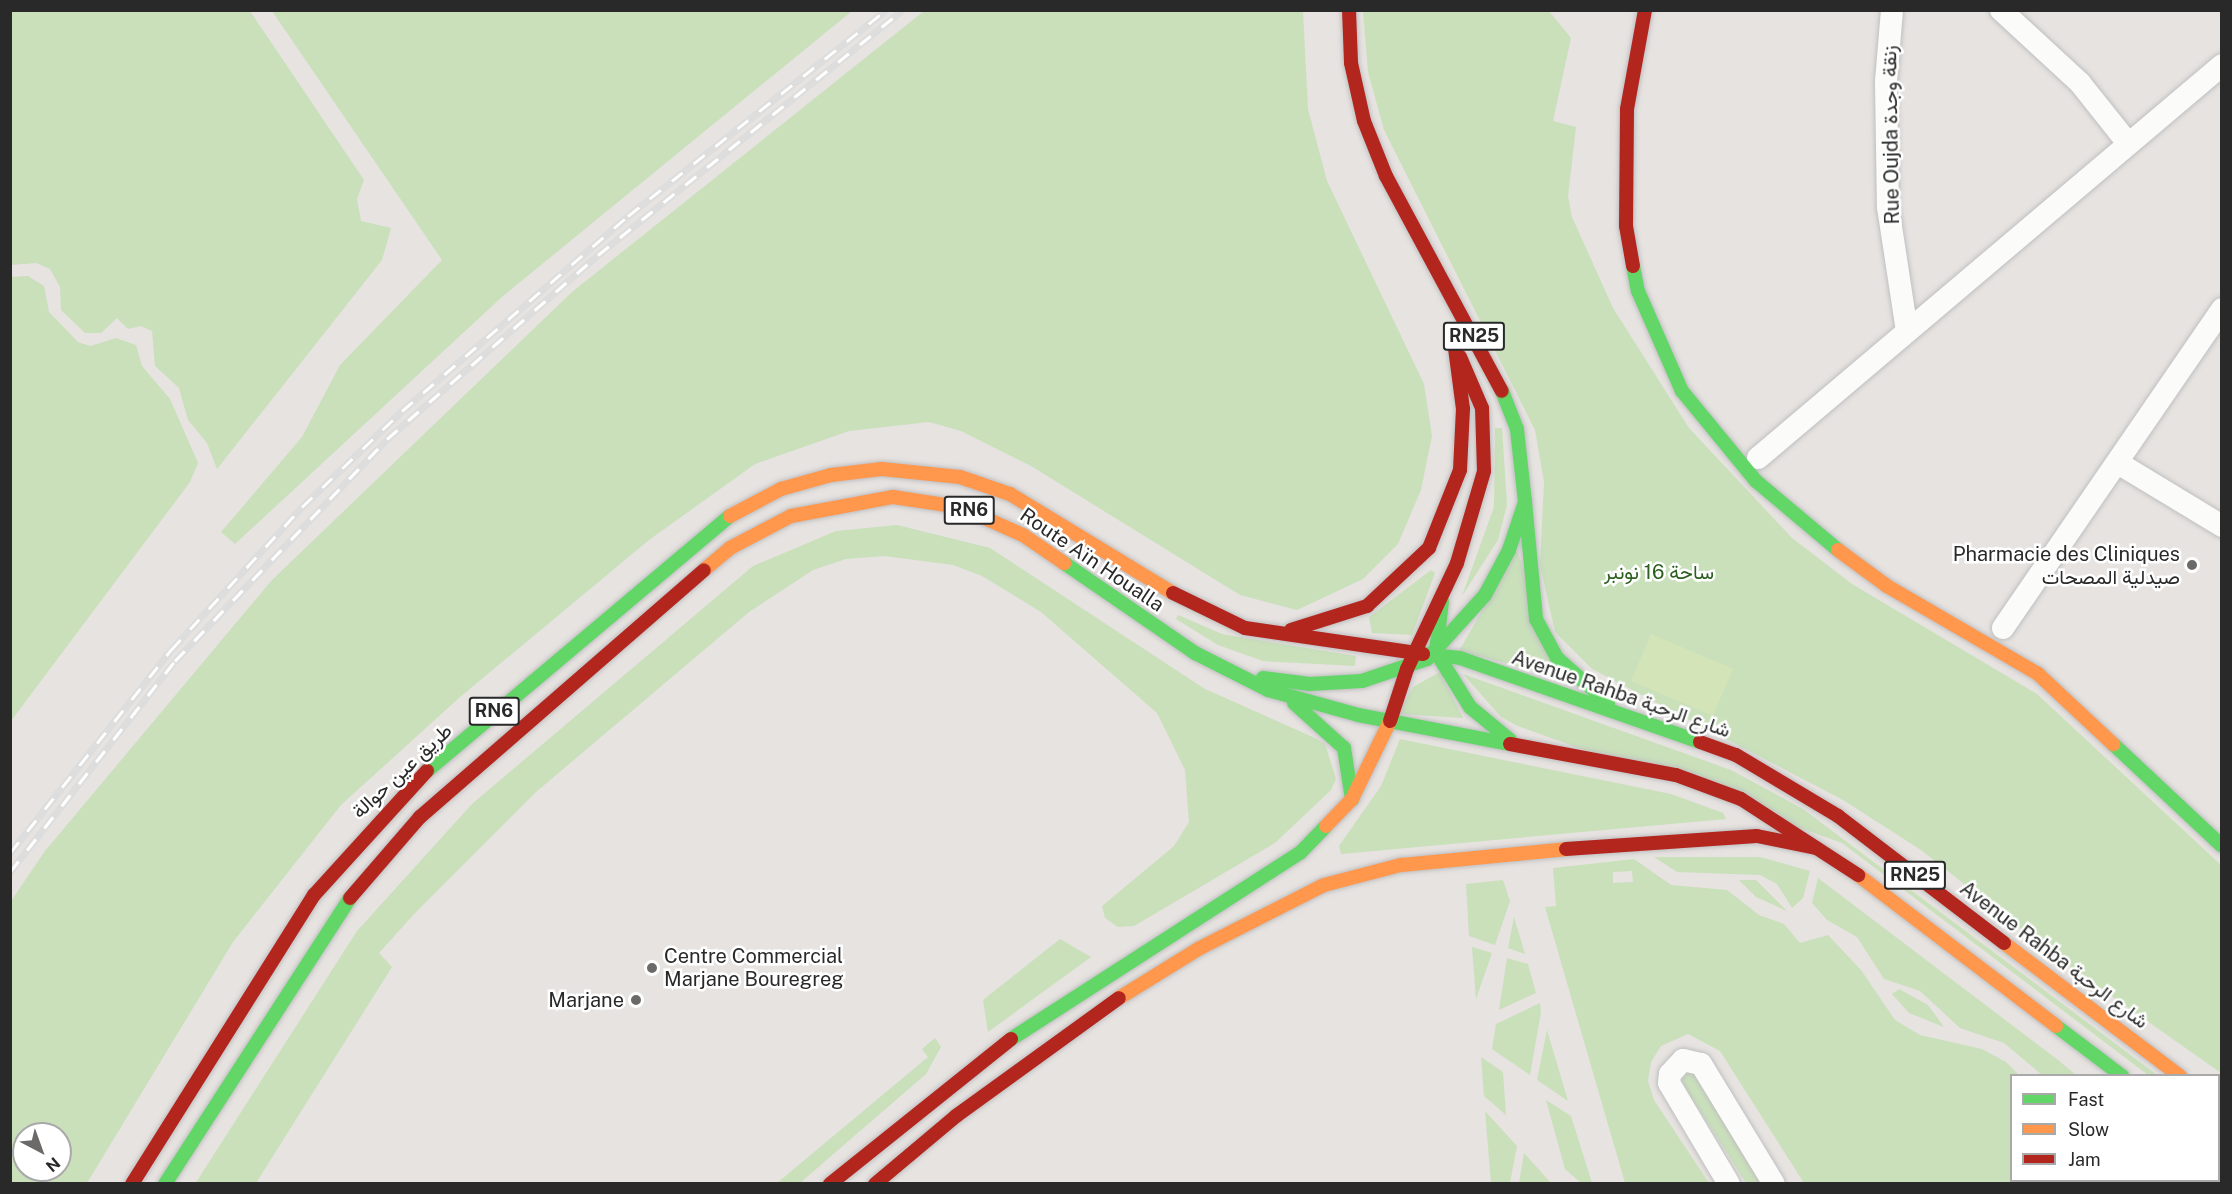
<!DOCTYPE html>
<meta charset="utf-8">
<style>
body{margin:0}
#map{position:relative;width:2232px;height:1194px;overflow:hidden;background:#e6e3e0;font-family:"Public Sans",Vazirmatn,sans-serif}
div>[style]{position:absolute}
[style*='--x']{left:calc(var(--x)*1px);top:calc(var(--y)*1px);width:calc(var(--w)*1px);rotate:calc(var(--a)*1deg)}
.green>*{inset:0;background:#c9e0bb}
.pitch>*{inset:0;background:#d3e4b8;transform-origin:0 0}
.roads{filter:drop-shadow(0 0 2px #c0bfc1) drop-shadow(0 0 2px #c0bfc1)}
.street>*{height:22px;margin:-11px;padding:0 11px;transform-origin:11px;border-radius:11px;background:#fbfbfa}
.fast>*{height:14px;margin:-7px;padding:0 7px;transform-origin:7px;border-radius:7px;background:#63d668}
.slow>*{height:14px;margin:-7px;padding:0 7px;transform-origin:7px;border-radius:7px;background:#ff974d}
.jam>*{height:14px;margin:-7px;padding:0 7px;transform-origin:7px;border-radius:7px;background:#b3261e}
.rail>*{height:7px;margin-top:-3.5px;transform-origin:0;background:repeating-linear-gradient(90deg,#fff 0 14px,#ddddde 0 28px);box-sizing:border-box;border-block:2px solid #ddddde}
.dots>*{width:16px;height:16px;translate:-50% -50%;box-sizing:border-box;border:3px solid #fff;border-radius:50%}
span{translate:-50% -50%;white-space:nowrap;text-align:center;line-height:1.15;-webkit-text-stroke:5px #fff;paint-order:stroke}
.shield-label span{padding:2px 4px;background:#fff;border:2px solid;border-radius:4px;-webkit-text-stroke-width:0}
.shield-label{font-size:18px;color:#292929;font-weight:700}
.street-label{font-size:20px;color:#292929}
.poi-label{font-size:20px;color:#292929}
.right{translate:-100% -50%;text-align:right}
.left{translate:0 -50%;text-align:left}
.park-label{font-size:20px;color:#2c601f}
.frame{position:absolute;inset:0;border:12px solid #292929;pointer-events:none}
.legend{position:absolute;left:2010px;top:1074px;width:210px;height:108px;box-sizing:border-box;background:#fff;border:2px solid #a9a9a9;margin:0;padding:8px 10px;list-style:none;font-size:18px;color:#292929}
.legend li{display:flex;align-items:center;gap:12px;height:30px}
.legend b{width:30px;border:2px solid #a9a9a9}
.north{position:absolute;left:12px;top:1122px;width:60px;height:60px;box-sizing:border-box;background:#fff;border:2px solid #a9a9a9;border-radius:50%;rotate:139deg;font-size:16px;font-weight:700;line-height:24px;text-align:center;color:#292929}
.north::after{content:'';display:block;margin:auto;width:21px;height:27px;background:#6b6a69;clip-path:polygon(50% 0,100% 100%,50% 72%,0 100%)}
</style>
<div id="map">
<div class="green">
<div style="clip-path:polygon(10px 11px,250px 11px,364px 180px,357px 199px,361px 221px,391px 228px,382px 260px,217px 469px,207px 443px,188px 420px,179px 388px,155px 366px,152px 331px,141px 326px,128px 329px,117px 318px,101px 333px,85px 333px,61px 310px,60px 287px,50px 269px,36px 263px,11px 265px)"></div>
<div style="clip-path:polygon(272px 11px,852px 11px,503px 296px,235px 544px,221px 532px,302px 437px,340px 365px,442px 260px)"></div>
<div style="clip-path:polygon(evenodd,924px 11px,1303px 11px,1308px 109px,1327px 181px,1424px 384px,1432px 436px,1421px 490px,1398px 544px,1363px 579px,1297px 610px,1240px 595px,1031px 466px,961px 431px,929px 422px,849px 431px,755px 464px,649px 540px,460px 697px,341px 805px,233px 942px,87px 1183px,11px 1183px,11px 901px,45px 851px,272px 580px,572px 292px,924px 11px,24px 1134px,60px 1134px,60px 1170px,24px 1170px,24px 1134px)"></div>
<div style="clip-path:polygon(1363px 11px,1549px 11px,1571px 38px,1553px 121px,1576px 127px,1568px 196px,1572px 217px,1613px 308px,1689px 428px,1792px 538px,1852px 584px,2037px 694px,2221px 865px,2221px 1073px,2062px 961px,1921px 850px,1843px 800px,1592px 669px,1555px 632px,1540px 565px,1544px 482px,1535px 430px,1384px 130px,1368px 72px)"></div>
<div style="clip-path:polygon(28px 276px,44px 286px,49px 312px,78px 342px,90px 346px,116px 338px,136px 345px,142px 366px,170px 399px,198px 463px,190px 482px,11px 721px,10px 277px)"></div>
<div style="clip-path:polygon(1495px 428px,1502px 428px,1507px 505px,1498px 540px,1462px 596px,1494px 507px)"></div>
<div style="clip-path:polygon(897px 525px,990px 548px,1205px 689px,1315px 738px,1325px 744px,1336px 779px,1331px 790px,1275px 843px,1134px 926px,1118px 927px,1105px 918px,1102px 906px,1174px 846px,1189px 822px,1185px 770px,1157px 713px,1041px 612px,982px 576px,953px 565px,884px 556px,846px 559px,813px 570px,749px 612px,536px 792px,415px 913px,379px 953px,392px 967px,256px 1183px,195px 1184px,357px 931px,472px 804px,753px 566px,836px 531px)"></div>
<div style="clip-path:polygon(1517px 550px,1560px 677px,1459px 651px)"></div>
<div style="clip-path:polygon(1431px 570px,1435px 573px,1412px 635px,1372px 633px,1369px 617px)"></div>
<div style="clip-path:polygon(1178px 615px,1222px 634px,1356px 656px,1355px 666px,1263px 661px,1218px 645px,1176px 619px)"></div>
<div style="clip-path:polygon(1440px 672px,1463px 718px,1398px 714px,1413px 687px)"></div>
<div style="clip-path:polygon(1463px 674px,1731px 770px,1803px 809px,2157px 1075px,2148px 1075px,1842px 843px,1518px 726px,1501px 717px)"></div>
<div style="clip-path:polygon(1400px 739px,1671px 794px,1723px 813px,1726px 819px,1341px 854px,1339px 846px,1381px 786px)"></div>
<div style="clip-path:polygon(1654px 857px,1760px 857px,1810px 871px,1803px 898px,1792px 908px,1777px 884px,1760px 875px,1677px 872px)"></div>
<div style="clip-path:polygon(evenodd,1634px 859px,1671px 885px,1727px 890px,1759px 915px,1784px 924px,1800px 943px,1828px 935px,1861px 970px,1895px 1020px,1920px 1035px,1982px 1049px,2006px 1062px,2019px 1075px,2012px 1076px,2012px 1180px,2129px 1183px,1804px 1183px,1720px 1051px,1688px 1034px,1661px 1046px,1651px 1062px,1648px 1081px,1654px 1100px,1709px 1183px,1625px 1183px,1545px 907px,1556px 906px,1553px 868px,1634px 859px,1632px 871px,1633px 882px,1613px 883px,1613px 872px,1632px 871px)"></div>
<div style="clip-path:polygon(1818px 878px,2058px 1060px,2076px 1075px,2042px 1075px,2004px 1043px,1960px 1028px,1920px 991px,1884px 979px,1857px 937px,1827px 920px,1812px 903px)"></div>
<div style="clip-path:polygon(1503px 880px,1510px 901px,1495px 945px,1469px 936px,1466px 884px)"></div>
<div style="clip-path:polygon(1739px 880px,1756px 880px,1787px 911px,1756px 897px)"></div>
<div style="clip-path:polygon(1514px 917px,1525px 954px,1508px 948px)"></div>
<div style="clip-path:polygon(1060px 939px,1091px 957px,988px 1032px,983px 1000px)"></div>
<div style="clip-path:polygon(1472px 947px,1492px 953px,1476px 999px)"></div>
<div style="clip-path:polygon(1507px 958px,1528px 964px,1536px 993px,1499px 1010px)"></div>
<div style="clip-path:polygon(1899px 989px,1928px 1005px,1944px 1027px,1909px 1013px,1892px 994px)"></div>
<div style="clip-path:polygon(1540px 1003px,1541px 1012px,1530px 1075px,1492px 1049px,1496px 1024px)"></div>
<div style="clip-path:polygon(1547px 1030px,1568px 1101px,1537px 1080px)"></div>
<div style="clip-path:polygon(935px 1038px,941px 1047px,926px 1074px,800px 1183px,777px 1183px,928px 1057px,922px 1049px)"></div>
<div style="clip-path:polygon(1481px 1057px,1503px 1072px,1506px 1115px,1484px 1096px)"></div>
<div style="clip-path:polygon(1693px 1070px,1764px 1183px,1746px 1183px,1683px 1084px,1682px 1073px)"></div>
<div style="clip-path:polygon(1546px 1100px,1571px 1116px,1592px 1183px,1581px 1183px,1565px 1169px)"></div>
<div style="clip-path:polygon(1485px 1111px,1517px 1146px,1510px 1183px,1491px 1183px)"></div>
<div style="clip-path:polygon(1524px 1153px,1551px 1183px,1519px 1183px)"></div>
</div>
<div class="pitch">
<div style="left:1651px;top:634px;width:89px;height:51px;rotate:23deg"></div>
</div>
<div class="roads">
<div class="street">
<div style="--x:1892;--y:10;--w:72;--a:94.8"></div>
<div style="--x:1886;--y:82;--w:125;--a:89.1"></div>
<div style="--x:1888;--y:207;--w:125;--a:81.3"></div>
<div style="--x:2001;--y:10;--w:108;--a:42.7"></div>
<div style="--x:2080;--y:83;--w:75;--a:51.5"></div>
<div style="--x:1758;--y:458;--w:608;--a:-40.26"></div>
<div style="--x:2118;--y:463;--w:122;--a:31.2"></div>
<div style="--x:2003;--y:628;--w:387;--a:-55.5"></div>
<div style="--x:1729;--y:1184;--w:117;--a:-120.7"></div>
<div style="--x:1669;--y:1083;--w:9;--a:-84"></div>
<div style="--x:1670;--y:1074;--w:19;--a:-47"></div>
<div style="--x:1683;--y:1060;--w:18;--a:13"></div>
<div style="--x:1701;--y:1064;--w:140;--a:58.7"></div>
</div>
<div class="fast">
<div style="--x:1633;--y:266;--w:25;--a:79"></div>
<div style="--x:1638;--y:291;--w:109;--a:66.3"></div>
<div style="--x:1682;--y:391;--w:117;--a:50.6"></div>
<div style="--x:1756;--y:481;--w:107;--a:40.1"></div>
<div style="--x:1525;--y:502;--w:118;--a:84.6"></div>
<div style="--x:1536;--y:619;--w:44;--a:61.7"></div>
<div style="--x:1557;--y:658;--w:68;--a:41.4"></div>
<div style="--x:1064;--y:563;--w:159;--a:34.5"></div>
<div style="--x:1195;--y:653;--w:82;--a:26.9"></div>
<div style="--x:1268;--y:690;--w:93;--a:15.5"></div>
<div style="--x:1358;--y:715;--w:155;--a:10.8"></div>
<div style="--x:1442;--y:601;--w:51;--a:96.7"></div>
<div style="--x:1436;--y:652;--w:65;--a:58.3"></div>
<div style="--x:1470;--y:707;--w:52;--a:39.5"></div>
<div style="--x:1423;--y:654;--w:37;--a:6"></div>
<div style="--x:1460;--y:658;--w:254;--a:19.3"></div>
<div style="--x:1263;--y:678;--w:47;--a:7.3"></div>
<div style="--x:1310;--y:684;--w:52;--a:-3.3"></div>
<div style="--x:1362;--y:681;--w:69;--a:-18.7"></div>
<div style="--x:1427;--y:659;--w:86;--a:-47.8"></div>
<div style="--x:1485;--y:595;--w:51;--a:-61.9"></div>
<div style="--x:1509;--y:550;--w:51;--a:-71.6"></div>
<div style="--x:1525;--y:502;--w:73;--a:-96.3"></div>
<div style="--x:1517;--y:429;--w:41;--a:-111.5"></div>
<div style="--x:1294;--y:703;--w:67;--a:42"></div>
<div style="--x:1344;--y:748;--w:52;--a:81.1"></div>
<div style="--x:2113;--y:744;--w:149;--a:43.1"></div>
<div style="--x:427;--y:771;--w:396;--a:-40.1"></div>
<div style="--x:2056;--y:1026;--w:83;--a:37.1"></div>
<div style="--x:1011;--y:1039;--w:344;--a:-32.8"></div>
<div style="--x:1300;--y:853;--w:37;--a:-46"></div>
<div style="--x:165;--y:1184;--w:341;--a:-57.1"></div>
</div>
<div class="slow">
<div style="--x:730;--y:516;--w:58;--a:-27.9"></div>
<div style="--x:781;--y:489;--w:52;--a:-15.6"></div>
<div style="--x:831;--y:475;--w:51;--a:-6.7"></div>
<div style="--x:882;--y:469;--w:78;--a:5.9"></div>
<div style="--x:960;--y:477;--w:53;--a:18.8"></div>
<div style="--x:1010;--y:494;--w:191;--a:31.3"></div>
<div style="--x:1838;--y:550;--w:61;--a:36.3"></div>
<div style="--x:1887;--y:586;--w:175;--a:30.2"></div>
<div style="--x:2038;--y:674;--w:103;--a:43"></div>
<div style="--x:704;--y:570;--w:34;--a:-40"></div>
<div style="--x:730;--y:548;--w:69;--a:-27.7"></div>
<div style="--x:791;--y:516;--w:104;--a:-10.6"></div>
<div style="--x:893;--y:497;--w:68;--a:8.5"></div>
<div style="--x:960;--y:507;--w:69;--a:24"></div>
<div style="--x:1023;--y:535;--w:50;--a:34.3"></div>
<div style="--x:1326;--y:826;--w:37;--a:-46"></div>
<div style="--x:1352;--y:799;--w:87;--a:-64"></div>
<div style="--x:1858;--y:875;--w:249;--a:37.3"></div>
<div style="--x:2004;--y:943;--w:221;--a:37.1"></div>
<div style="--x:1119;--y:998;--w:95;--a:-31.7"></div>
<div style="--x:1200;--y:948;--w:139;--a:-26.9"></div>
<div style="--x:1324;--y:885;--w:80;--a:-14.6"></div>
<div style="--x:1401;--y:865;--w:166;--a:-5.5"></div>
</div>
<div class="jam">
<div style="--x:1349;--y:10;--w:53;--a:87.8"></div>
<div style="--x:1351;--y:63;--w:59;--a:77.4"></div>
<div style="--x:1364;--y:121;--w:59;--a:68.2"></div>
<div style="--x:1386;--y:176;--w:244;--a:61.7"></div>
<div style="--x:1633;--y:266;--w:41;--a:-99.9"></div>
<div style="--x:1626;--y:226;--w:117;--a:-89.5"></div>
<div style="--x:1627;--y:109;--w:101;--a:-79.7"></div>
<div style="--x:1173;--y:593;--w:80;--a:25.9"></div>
<div style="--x:1245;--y:628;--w:180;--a:8.3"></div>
<div style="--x:1291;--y:630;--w:80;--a:-17.5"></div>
<div style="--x:1367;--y:606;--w:85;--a:-43.1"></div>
<div style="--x:1429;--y:548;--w:84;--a:-68.3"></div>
<div style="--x:1460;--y:470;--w:61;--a:-87.2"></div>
<div style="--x:1463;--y:409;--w:62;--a:-97.5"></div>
<div style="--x:1390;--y:721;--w:55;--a:-71.9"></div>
<div style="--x:1407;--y:669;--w:117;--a:-64.7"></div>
<div style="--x:1457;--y:563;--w:96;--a:-73.6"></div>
<div style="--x:1484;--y:471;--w:63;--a:-91.8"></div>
<div style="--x:1482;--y:408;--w:56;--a:-113.3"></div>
<div style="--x:1700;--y:742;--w:38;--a:20"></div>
<div style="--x:1736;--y:755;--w:119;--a:30.9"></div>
<div style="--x:1838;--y:816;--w:209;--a:37.4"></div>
<div style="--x:1510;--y:744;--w:169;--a:10.6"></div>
<div style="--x:1676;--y:775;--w:69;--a:20.3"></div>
<div style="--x:1741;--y:799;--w:140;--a:33"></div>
<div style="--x:1566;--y:849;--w:191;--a:-3.9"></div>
<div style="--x:1757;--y:836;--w:60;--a:11.5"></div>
<div style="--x:350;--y:898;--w:107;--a:-49.2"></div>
<div style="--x:420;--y:817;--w:376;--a:-41"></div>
<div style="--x:2218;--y:1103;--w:4;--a:27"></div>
<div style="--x:2218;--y:1162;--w:5;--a:37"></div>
<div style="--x:132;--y:1184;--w:342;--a:-57.8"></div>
<div style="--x:314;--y:895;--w:168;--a:-47.7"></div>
<div style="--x:830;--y:1184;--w:232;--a:-38.7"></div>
<div style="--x:875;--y:1184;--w:106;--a:-40"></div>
<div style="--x:956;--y:1116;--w:201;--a:-35.9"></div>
</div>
</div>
<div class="rail">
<div style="--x:10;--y:853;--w:259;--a:-51.6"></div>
<div style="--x:171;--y:650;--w:194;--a:-47.5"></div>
<div style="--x:302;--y:507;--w:139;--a:-43.8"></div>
<div style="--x:402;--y:411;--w:298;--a:-40.8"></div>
<div style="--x:628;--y:216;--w:330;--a:-38.6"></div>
<div style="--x:10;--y:872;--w:268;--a:-52"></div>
<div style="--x:175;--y:661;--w:307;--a:-46.3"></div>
<div style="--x:387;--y:439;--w:280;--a:-41.1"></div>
<div style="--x:598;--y:255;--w:391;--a:-38.8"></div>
</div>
<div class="dots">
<div style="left:2192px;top:565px;background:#6b6a69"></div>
<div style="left:652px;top:968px;background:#6b6a69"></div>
<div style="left:636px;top:1000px;background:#6b6a69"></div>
</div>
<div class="shield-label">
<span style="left:1474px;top:336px">RN25</span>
<span style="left:969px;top:510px">RN6</span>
<span style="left:494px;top:711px">RN6</span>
<span style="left:1915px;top:875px">RN25</span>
</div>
<div class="street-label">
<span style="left:1891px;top:135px;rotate:-91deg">Rue Oujda زنقة وجدة</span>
<span style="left:1092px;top:560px;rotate:34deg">Route Aïn Houalla</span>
<span style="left:1621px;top:694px;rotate:19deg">Avenue Rahba شارع الرحبة</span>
<span style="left:402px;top:771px;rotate:-43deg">طريق عين حوالة</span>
<span style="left:2054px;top:955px;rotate:37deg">Avenue Rahba شارع الرحبة</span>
</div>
<div class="poi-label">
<span class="right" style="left:2180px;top:566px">Pharmacie des Cliniques<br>صيدلية المصحات</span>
<span class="left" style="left:664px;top:968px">Centre Commercial<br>Marjane Bouregreg</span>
<span class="right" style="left:624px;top:1000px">Marjane</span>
</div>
<div class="park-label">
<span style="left:1659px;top:572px">ساحة 16 نونبر</span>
</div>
<div class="frame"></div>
<ul class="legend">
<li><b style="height:8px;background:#63d668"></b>Fast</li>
<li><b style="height:8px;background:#ff974d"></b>Slow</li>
<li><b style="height:8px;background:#b3261e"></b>Jam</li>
</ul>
<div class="north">N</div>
</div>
